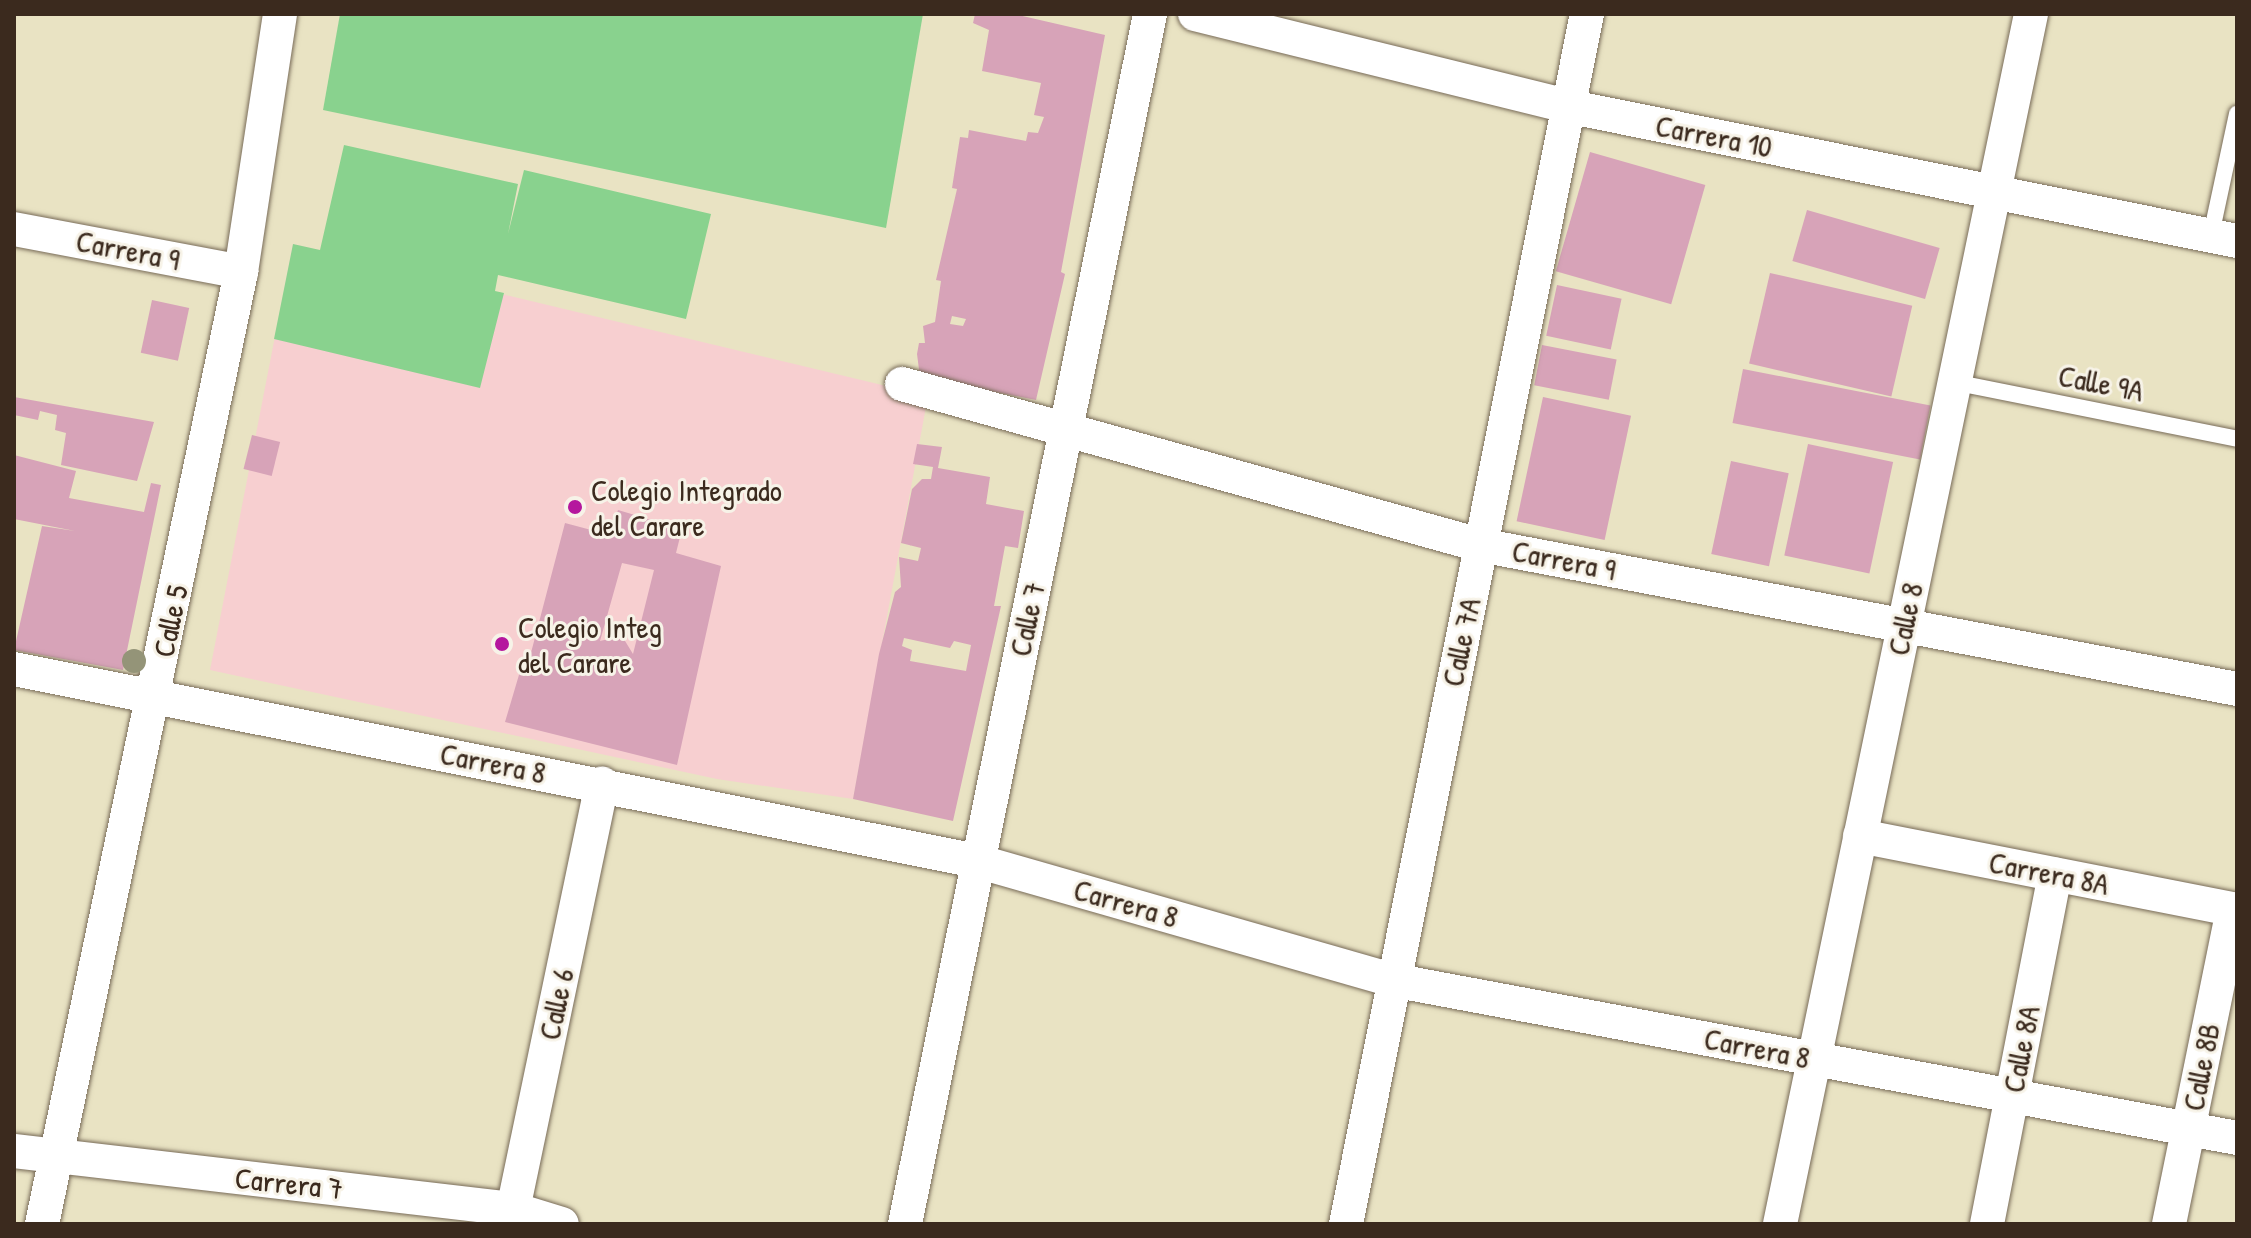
<!DOCTYPE html>
<style>
body{margin:0}
#map{position:relative;width:2251px;height:1238px;overflow:hidden;background:#e9e3c3;font-family:"Patrick Hand",sans-serif}
div>[style]{position:absolute}
[style*='--x']{left:calc(var(--x)*1px);top:calc(var(--y)*1px);width:calc(var(--w)*1px);rotate:calc(var(--a)*1deg)}
.built>*{inset:0;background:#f7cfd0}
.green>*{inset:0;background:#89d28e}
.building>*{inset:0;background:#d7a3b8;transform-origin:0 0}
.roads{filter:drop-shadow(0 0 2px #786b58) drop-shadow(0 0 2px #786b58)}
.lane>*{height:16px;margin:-8px;padding:0 8px;transform-origin:8px;border-radius:8px;background:#fff}
.street>*{height:34px;margin:-17px;padding:0 17px;transform-origin:17px;border-radius:17px;background:#fff}
.trees>*{width:24px;height:24px;margin:-12px;border-radius:50%;background:#949478}
.dots>*{width:22px;height:22px;translate:-50% -50%;box-sizing:border-box;border:4px solid #f7f3e8;border-radius:50%}
span{translate:-50% -50%;white-space:nowrap;text-align:center;line-height:1.15;-webkit-text-stroke:6px #f7f3e8;paint-order:stroke}
.street-label{font-size:30px;color:#3b2a1e}
.poi-label{font-size:30px;color:#3b2a1e}
.left{translate:0 -50%;text-align:left}
.frame{position:absolute;inset:0;border:16px solid #3b2a1e;pointer-events:none}
</style>
<div id="map">
<div class="built">
<div style="clip-path:polygon(293px 244px,928px 396px,853px 799px,717px 779px,210px 670px)"></div>
</div>
<div class="green">
<div style="clip-path:polygon(340px 14px,923px 14px,886px 228px,323px 110px)"></div>
<div style="clip-path:polygon(344px 145px,518px 184px,508px 234px,524px 170px,711px 214px,686px 319px,498px 275px,495px 291px,504px 293px,480px 388px,274px 339px,293px 244px,320px 250px)"></div>
</div>
<div class="building">
<div style="clip-path:polygon(evenodd,975px 14px,1014px 14px,1105px 35px,1061px 272px,1065px 274px,1036px 400px,920px 377px,917px 354px,919px 343px,925px 343px,923px 326px,935px 322px,941px 281px,936px 280px,957px 189px,952px 188px,960px 137px,968px 138px,969px 130px,1026px 141px,1028px 132px,1038px 133px,1044px 117px,1034px 115px,1041px 83px,982px 71px,989px 30px,973px 23px,975px 14px,952px 316px,966px 319px,963px 326px,950px 324px,952px 316px)"></div>
<div style="left:1590px;top:152px;width:120px;height:124px;rotate:16deg"></div>
<div style="left:1807px;top:210px;width:138px;height:53px;rotate:16deg"></div>
<div style="left:1770px;top:273px;width:146px;height:93px;rotate:13deg"></div>
<div style="left:1557px;top:285px;width:66px;height:52px;rotate:12deg"></div>
<div style="left:152px;top:300px;width:38px;height:54px;rotate:12deg"></div>
<div style="left:1542px;top:345px;width:76px;height:41px;rotate:11deg"></div>
<div style="left:1743px;top:369px;width:191px;height:55px;rotate:11deg"></div>
<div style="clip-path:polygon(14px 397px,154px 422px,137px 481px,61px 465px,66px 433px,55px 430px,57px 415px,40px 411px,38px 420px,14px 415px)"></div>
<div style="left:1543px;top:397px;width:90px;height:127px;rotate:12deg"></div>
<div style="left:252px;top:435px;width:29px;height:35px;rotate:14deg"></div>
<div style="clip-path:polygon(evenodd,917px 444px,942px 447px,938px 468px,990px 477px,986px 504px,1024px 511px,1018px 548px,1005px 546px,994px 606px,1001px 606px,953px 821px,853px 799px,879px 654px,895px 592px,901px 587px,899px 557px,918px 561px,921px 548px,901px 543px,912px 489px,922px 479px,931px 479px,933px 467px,913px 464px,917px 444px,904px 638px,950px 648px,954px 641px,971px 645px,966px 671px,910px 661px,912px 650px,902px 646px,904px 638px)"></div>
<div style="left:1808px;top:444px;width:87px;height:114px;rotate:12deg"></div>
<div style="clip-path:polygon(14px 455px,76px 471px,69px 498px,144px 512px,151px 483px,161px 485px,123px 670px,14px 650px,42px 526px,75px 531px,14px 519px)"></div>
<div style="left:1731px;top:461px;width:59px;height:95px;rotate:12deg"></div>
<div style="clip-path:polygon(evenodd,618px 510px,682px 529px,676px 553px,721px 566px,677px 765px,505px 722px,521px 668px,527px 668px,565px 523px,610px 535px,618px 510px,622px 563px,654px 570px,633px 654px,622px 636px,600px 641px,622px 563px)"></div>
</div>
<div class="roads">
<div class="lane">
<div style="--x:2211;--y:235;--w:124;--a:-77.9"></div>
<div style="--x:1953;--y:382;--w:290;--a:11.3"></div>
</div>
<div class="street">
<div style="--x:1195;--y:14;--w:382;--a:13.9"></div>
<div style="--x:1566;--y:106;--w:684;--a:11.38"></div>
<div style="--x:14;--y:229;--w:231;--a:10.7"></div>
<div style="--x:902;--y:384;--w:600;--a:15.57"></div>
<div style="--x:1480;--y:545;--w:771;--a:10.77"></div>
<div style="--x:14;--y:669;--w:982;--a:11.28"></div>
<div style="--x:977;--y:861;--w:432;--a:16"></div>
<div style="--x:1392;--y:980;--w:860;--a:10.59"></div>
<div style="--x:1860;--y:836;--w:384;--a:11.1"></div>
<div style="--x:14;--y:1151;--w:502;--a:6.63"></div>
<div style="--x:513;--y:1209;--w:51;--a:17"></div>
<div style="--x:42;--y:1224;--w:973;--a:-78.19"></div>
<div style="--x:241;--y:272;--w:261;--a:-81.4"></div>
<div style="--x:510;--y:1224;--w:450;--a:-78.2"></div>
<div style="--x:905;--y:1224;--w:1235;--a:-78.55"></div>
<div style="--x:1346;--y:1224;--w:1234;--a:-78.74"></div>
<div style="--x:1780;--y:1224;--w:1236;--a:-78.28"></div>
<div style="--x:1987;--y:1224;--w:356;--a:-79"></div>
<div style="--x:2169;--y:1224;--w:321;--a:-78.5"></div>
</div>
</div>
<div class="trees">
<div style="left:134px;top:661px"></div>
</div>
<div class="dots">
<div style="left:575px;top:507px;background:#b5179e"></div>
<div style="left:502px;top:644px;background:#b5179e"></div>
</div>
<div class="street-label">
<span style="left:1714px;top:136px;rotate:11deg">Carrera 10</span>
<span style="left:128px;top:250px;rotate:11deg">Carrera 9</span>
<span style="left:2101px;top:383px;rotate:11deg">Calle 9A</span>
<span style="left:1564px;top:560px;rotate:11deg">Carrera 9</span>
<span style="left:1027px;top:619px;rotate:-78deg">Calle 7</span>
<span style="left:1905px;top:619px;rotate:-78deg">Calle 8</span>
<span style="left:170px;top:621px;rotate:-78deg">Calle 5</span>
<span style="left:1461px;top:642px;rotate:-78deg">Calle 7A</span>
<span style="left:493px;top:763px;rotate:11deg">Carrera 8</span>
<span style="left:2049px;top:873px;rotate:11deg">Carrera 8A</span>
<span style="left:1126px;top:903px;rotate:16deg">Carrera 8</span>
<span style="left:556px;top:1004px;rotate:-78deg">Calle 6</span>
<span style="left:1757px;top:1048px;rotate:11deg">Carrera 8</span>
<span style="left:2021px;top:1049px;rotate:-79deg">Calle 8A</span>
<span style="left:2201px;top:1067px;rotate:-79deg">Calle 8B</span>
<span style="left:289px;top:1183px;rotate:6deg">Carrera 7</span>
</div>
<div class="poi-label">
<span class="left" style="left:591px;top:507px">Colegio Integrado<br>del Carare</span>
<span class="left" style="left:518px;top:644px">Colegio Integ<br>del Carare</span>
</div>
<div class="frame"></div>
</div>
